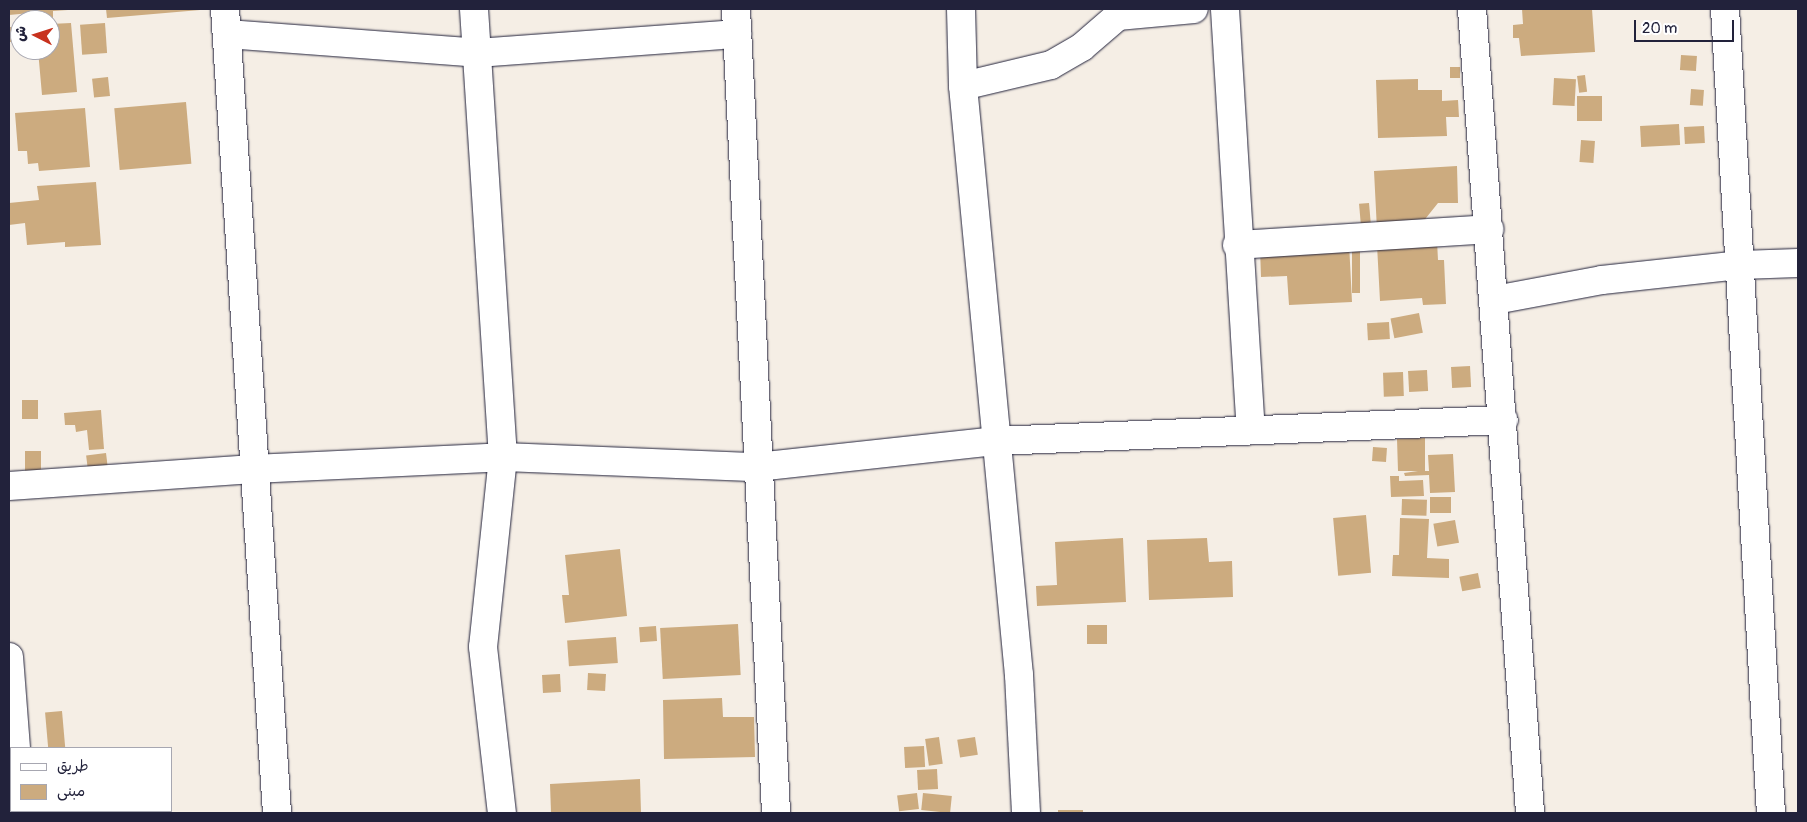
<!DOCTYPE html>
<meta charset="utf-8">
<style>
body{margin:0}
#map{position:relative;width:1807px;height:822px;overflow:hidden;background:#f5eee5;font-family:Pangolin,"Playpen Sans Arabic",sans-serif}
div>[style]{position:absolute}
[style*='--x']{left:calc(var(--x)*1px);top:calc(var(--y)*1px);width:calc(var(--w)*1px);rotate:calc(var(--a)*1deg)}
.building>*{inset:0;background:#ccab7f;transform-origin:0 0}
.roads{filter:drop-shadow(0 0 1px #22223b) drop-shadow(0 0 1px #22223b)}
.minor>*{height:28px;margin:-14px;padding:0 14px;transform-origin:14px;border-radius:14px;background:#fff}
span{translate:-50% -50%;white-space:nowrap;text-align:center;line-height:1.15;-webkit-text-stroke:4px #fff;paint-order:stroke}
.frame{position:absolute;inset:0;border:10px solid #22223b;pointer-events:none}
.legend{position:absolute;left:10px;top:747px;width:162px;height:65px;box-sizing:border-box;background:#fff;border:1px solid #a7a7b1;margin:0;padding:6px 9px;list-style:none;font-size:15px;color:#22223b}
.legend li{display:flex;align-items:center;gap:10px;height:25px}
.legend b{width:25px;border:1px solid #a7a7b1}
.north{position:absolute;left:10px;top:10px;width:50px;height:50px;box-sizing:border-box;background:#fff;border:1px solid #a7a7b1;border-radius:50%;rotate:275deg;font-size:14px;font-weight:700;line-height:20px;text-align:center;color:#22223b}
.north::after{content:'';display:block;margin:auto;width:18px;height:22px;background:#c8321e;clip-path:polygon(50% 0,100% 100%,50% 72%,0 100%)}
.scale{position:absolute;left:1634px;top:20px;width:100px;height:22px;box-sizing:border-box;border:2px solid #22223b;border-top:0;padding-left:6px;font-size:15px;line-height:18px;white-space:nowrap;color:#22223b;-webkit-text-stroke:4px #fff;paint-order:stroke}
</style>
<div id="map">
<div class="building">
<div style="clip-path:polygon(9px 9px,68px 9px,68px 10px,53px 11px,53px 18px,42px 20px,41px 12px,9px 15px)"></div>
<div style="clip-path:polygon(106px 9px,200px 9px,200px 10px,107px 18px)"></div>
<div style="clip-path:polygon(1522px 9px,1592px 9px,1595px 52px,1521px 56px,1519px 38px,1513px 38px,1513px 25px,1523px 24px)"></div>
<div style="clip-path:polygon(71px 23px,77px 92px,42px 95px,38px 50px,50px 50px,50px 24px)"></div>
<div style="left:105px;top:23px;width:30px;height:25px;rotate:86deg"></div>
<div style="left:20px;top:27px;width:15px;height:11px;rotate:90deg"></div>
<div style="left:1681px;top:55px;width:16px;height:15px;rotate:4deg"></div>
<div style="left:1460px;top:67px;width:11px;height:10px;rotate:90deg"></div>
<div style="left:1585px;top:75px;width:17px;height:8px;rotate:83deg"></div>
<div style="left:108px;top:77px;width:19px;height:16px;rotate:84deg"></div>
<div style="left:1554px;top:78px;width:22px;height:27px;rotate:3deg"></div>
<div style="clip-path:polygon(1418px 79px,1418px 90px,1442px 90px,1442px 101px,1458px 100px,1459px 117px,1446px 117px,1447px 136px,1378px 138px,1376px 80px)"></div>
<div style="left:1691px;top:89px;width:13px;height:16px;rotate:4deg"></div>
<div style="left:1577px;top:96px;width:25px;height:13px"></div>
<div style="left:186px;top:102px;width:62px;height:72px;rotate:85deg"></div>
<div style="clip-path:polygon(85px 108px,90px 167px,39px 171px,38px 163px,28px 164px,27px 151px,18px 151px,15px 113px)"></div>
<div style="left:1602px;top:109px;width:12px;height:25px;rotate:90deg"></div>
<div style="left:1679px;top:124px;width:21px;height:39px;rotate:87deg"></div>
<div style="left:1704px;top:126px;width:17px;height:20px;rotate:87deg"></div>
<div style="left:1581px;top:140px;width:14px;height:22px;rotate:4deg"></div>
<div style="clip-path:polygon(1457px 166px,1458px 203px,1438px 203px,1418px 228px,1377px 230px,1374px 171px)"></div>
<div style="clip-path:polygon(96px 182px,101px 245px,65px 247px,65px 242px,27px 245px,25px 223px,9px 225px,9px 203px,39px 200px,37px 186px)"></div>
<div style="left:1369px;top:203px;width:32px;height:10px;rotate:85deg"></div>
<div style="clip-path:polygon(1437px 241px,1438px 260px,1444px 260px,1446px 304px,1423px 305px,1422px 298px,1380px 301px,1377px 245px)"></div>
<div style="clip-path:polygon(1349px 243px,1352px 302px,1289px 305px,1287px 276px,1261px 277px,1260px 248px)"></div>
<div style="left:1352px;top:246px;width:8px;height:47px"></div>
<div style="left:1419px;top:313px;width:20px;height:29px;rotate:79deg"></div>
<div style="left:1389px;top:322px;width:17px;height:22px;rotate:87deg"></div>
<div style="left:1470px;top:366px;width:21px;height:19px;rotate:87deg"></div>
<div style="left:1427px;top:370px;width:21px;height:19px;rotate:87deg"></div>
<div style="left:1403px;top:372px;width:24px;height:20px;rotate:88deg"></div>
<div style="left:38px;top:400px;width:19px;height:16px;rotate:90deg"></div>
<div style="clip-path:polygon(101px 410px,104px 449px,89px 450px,87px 430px,76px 432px,75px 425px,65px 425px,64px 413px)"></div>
<div style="clip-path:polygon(1425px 438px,1425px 471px,1429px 471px,1428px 455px,1453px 454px,1455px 492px,1430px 493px,1429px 475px,1405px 476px,1404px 473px,1418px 471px,1398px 471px,1397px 439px)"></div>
<div style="left:1373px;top:447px;width:14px;height:14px;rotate:4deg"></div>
<div style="left:25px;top:451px;width:16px;height:26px"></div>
<div style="left:106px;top:453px;width:16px;height:20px;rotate:83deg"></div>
<div style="clip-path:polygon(1390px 476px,1399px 476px,1399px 481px,1423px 480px,1424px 496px,1391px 497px)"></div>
<div style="left:1451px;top:497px;width:16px;height:21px;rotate:90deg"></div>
<div style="left:1402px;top:499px;width:25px;height:16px;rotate:2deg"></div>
<div style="left:1366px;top:515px;width:58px;height:33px;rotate:85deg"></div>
<div style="clip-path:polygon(1400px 518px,1429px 519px,1427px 558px,1449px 559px,1449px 578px,1392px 576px,1393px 555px,1399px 555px)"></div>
<div style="left:1455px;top:520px;width:23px;height:22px;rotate:80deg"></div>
<div style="clip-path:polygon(1123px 538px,1126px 602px,1037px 606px,1036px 586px,1057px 585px,1055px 542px)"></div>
<div style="clip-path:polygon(1207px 538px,1209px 562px,1232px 561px,1233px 597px,1149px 600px,1147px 540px)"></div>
<div style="clip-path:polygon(620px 549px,627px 616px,565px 623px,562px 595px,569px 595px,565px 555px)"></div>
<div style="left:1478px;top:573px;width:15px;height:19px;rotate:79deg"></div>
<div style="left:738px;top:624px;width:51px;height:78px;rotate:87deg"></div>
<div style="left:1087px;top:625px;width:20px;height:19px"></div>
<div style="left:656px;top:626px;width:15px;height:17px;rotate:86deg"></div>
<div style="left:616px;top:637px;width:26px;height:49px;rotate:86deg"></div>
<div style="left:588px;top:673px;width:18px;height:17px;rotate:3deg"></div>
<div style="left:560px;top:674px;width:18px;height:18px;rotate:87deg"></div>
<div style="clip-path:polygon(722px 698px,723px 717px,754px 717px,755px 757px,664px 759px,663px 700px)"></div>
<div style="left:62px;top:711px;width:37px;height:17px;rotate:85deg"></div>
<div style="left:939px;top:737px;width:27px;height:14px;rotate:82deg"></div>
<div style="left:975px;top:737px;width:18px;height:18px;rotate:81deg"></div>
<div style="left:924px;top:746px;width:21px;height:20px;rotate:87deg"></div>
<div style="left:937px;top:769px;width:20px;height:20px;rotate:87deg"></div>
<div style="clip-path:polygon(640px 779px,641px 813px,551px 812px,550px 784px)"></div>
<div style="left:917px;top:793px;width:16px;height:20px;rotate:83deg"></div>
<div style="left:923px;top:793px;width:29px;height:17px;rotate:6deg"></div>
<div style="left:1058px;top:810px;width:25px;height:3px"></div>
</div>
<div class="roads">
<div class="minor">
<div style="--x:225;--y:9;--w:806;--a:86.3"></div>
<div style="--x:474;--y:9;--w:449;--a:86.3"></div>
<div style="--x:503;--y:457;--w:191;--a:96"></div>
<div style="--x:483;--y:647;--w:167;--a:83.5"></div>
<div style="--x:736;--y:9;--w:805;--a:87.15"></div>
<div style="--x:961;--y:9;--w:77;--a:88.5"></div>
<div style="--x:963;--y:86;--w:592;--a:84.57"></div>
<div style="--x:1019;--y:675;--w:138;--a:87.1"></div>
<div style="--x:1225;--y:9;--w:422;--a:86.5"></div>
<div style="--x:1472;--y:9;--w:806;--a:85.87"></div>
<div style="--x:1725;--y:9;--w:805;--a:86.73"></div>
<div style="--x:1118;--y:16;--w:76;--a:-5.3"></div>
<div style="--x:227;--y:34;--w:251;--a:4.3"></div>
<div style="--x:477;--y:53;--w:261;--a:-4.2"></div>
<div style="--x:963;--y:86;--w:90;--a:-13.4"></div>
<div style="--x:1051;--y:65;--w:36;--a:-30"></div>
<div style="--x:1082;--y:47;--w:48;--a:-40.7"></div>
<div style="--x:1118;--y:16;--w:8;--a:-67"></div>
<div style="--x:1237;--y:245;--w:253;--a:-3.6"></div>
<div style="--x:1495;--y:300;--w:109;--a:-10.6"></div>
<div style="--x:1602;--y:280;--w:140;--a:-6.2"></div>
<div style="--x:1741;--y:265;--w:57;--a:-2"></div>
<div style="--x:9;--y:486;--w:245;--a:-4"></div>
<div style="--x:253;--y:469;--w:250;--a:-2.7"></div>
<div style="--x:503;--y:457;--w:254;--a:2.3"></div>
<div style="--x:757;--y:467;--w:239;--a:-6.2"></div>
<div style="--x:995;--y:441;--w:509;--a:-2.36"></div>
<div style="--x:9;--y:657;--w:91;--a:85.6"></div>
<div style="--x:20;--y:811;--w:2;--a:63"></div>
</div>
</div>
<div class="frame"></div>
<ul class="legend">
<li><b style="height:6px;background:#fff"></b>طريق</li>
<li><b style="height:14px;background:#ccab7f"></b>مبنى</li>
</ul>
<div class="north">ش</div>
<div class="scale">20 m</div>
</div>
